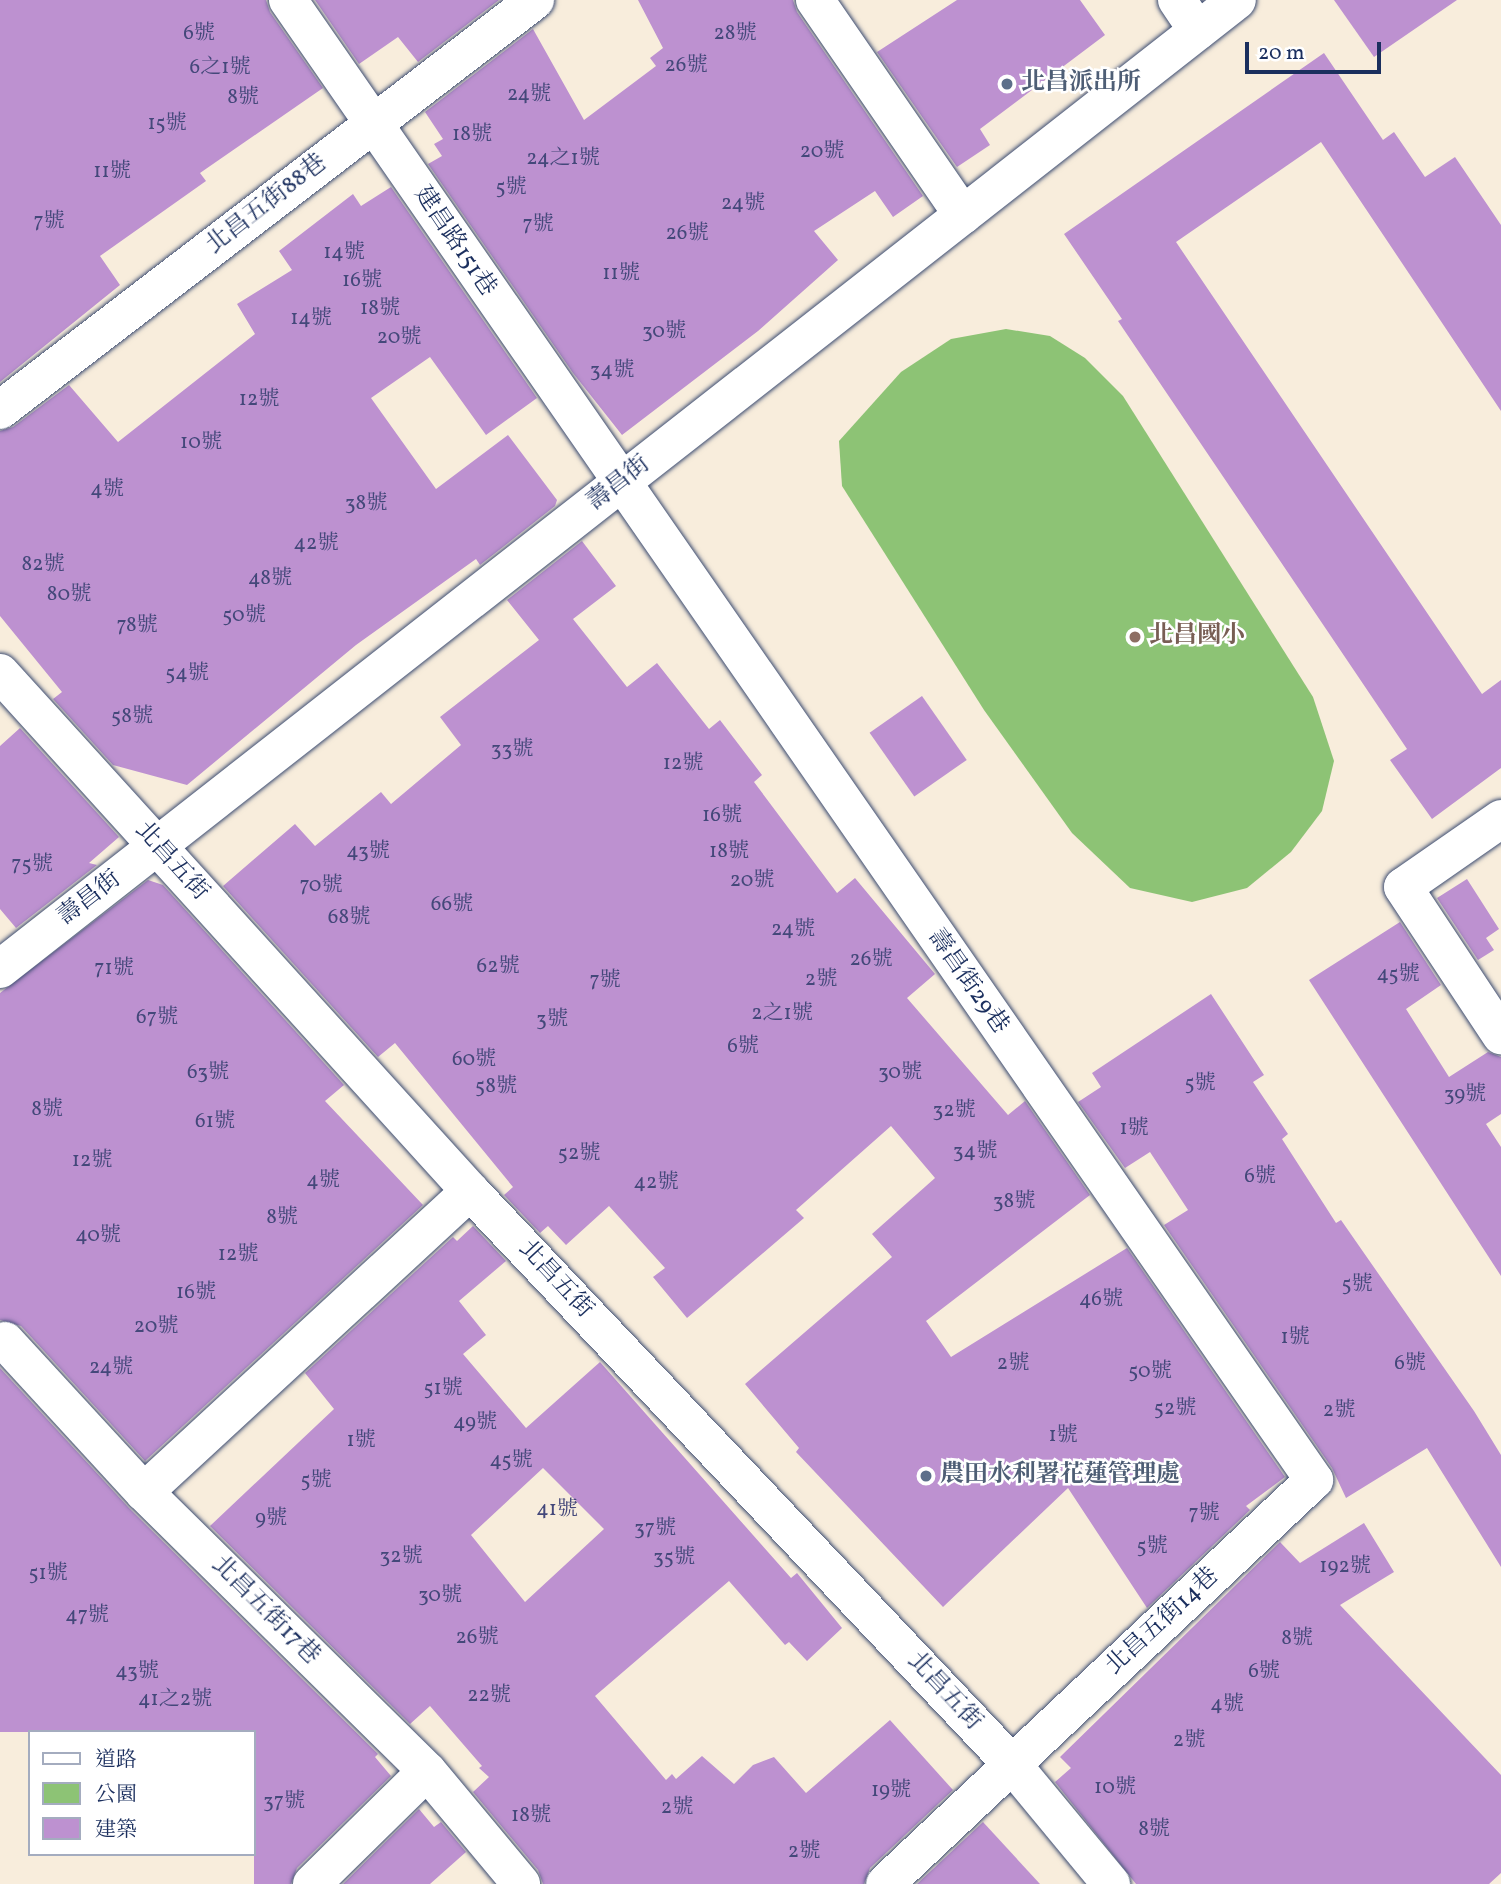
<!DOCTYPE html>
<meta charset="utf-8">
<style>
body{margin:0}
#map{position:relative;width:1501px;height:1884px;overflow:hidden;background:#f8eddc;font-family:Vollkorn,"Noto Serif TC",serif}
div>[style]{position:absolute}
[style*='--x']{left:calc(var(--x)*1px);top:calc(var(--y)*1px);width:calc(var(--w)*1px);rotate:calc(var(--a)*1deg)}
.green>*{inset:0;background:#8dc375}
.building>*{inset:0;background:#bd91d0;transform-origin:0 0}
.roads{filter:drop-shadow(0 0 2px #3c4c71) drop-shadow(0 0 2px #3c4c71)}
.minor>*{height:38px;margin:-19px;padding:0 19px;transform-origin:19px;border-radius:19px;background:#fff}
.dots>*{width:19px;height:19px;translate:-50% -50%;box-sizing:border-box;border:4px solid #fff;border-radius:50%}
span{translate:-50% -50%;white-space:nowrap;text-align:center;line-height:1.15;-webkit-text-stroke:5px #fff;paint-order:stroke}
.number-label{font-size:21px;color:#44487a}
.number-label span{-webkit-text-stroke-width:0}
.service-label{font-size:24px;color:#4e5e75;font-weight:700}
.left{translate:0 -50%;text-align:left}
.street-label{font-size:24px;color:#1b2f5e}
.education-label{font-size:24px;color:#785e54;font-weight:700}
.legend{position:absolute;left:28px;top:1730px;width:228px;height:126px;box-sizing:border-box;background:#fff;border:2px solid #a4acbf;margin:0;padding:9px 12px;list-style:none;font-size:21px;color:#1b2f5e}
.legend li{display:flex;align-items:center;gap:14px;height:35px}
.legend b{width:35px;border:2px solid #a4acbf}
.scale{position:absolute;left:1245px;top:42px;width:136px;height:32px;box-sizing:border-box;border:4px solid #1b2f5e;border-top:0;padding-left:9px;font-size:21px;line-height:24px;white-space:nowrap;color:#1b2f5e;-webkit-text-stroke:5px #fff;paint-order:stroke}
</style>
<div id="map">
<div class="green">
<div style="clip-path:polygon(1006px 329px,1050px 336px,1085px 358px,1123px 396px,1313px 697px,1334px 761px,1322px 811px,1291px 852px,1247px 888px,1192px 902px,1130px 888px,1072px 833px,984px 710px,842px 486px,839px 441px,901px 372px,951px 339px)"></div>
</div>
<div class="building">
<div style="clip-path:polygon(0 0,266px 0,270px 12px,323px 88px,200px 173px,206px 181px,100px 256px,120px 285px,0 382px)"></div>
<div style="clip-path:polygon(315px 0,499px 0,418px 62px,398px 37px,359px 64px)"></div>
<div style="clip-path:polygon(638px 0,793px 0,797px 12px,923px 196px,893px 217px,875px 191px,814px 231px,838px 260px,758px 331px,622px 435px,573px 373px,428px 164px,442px 156px,434px 144px,443px 139px,425px 112px,533px 29px,584px 120px,656px 66px,650px 58px,663px 48px)"></div>
<div style="clip-path:polygon(957px 0,1080px 0,1105px 35px,980px 129px,990px 145px,957px 167px,877px 52px)"></div>
<div style="clip-path:polygon(1334px 0,1457px 0,1374px 57px)"></div>
<div style="clip-path:polygon(1324px 53px,1383px 140px,1394px 132px,1425px 177px,1455px 157px,1501px 225px,1501px 411px,1321px 142px,1176px 242px,1482px 694px,1501px 680px,1501px 768px,1432px 819px,1390px 760px,1407px 749px,1118px 321px,1122px 319px,1064px 234px)"></div>
<div style="clip-path:polygon(391px 187px,537px 398px,486px 435px,430px 357px,371px 398px,436px 489px,508px 435px,557px 500px,555px 506px,480px 565px,476px 559px,356px 645px,187px 785px,113px 765px,53px 699px,62px 692px,0 616px,0 431px,13px 427px,69px 385px,118px 442px,255px 334px,237px 304px,292px 270px,279px 251px,353px 194px,361px 206px)"></div>
<div style="clip-path:polygon(582px 541px,616px 586px,573px 619px,627px 687px,657px 663px,709px 729px,720px 720px,762px 775px,754px 782px,837px 893px,855px 878px,935px 974px,907px 998px,1008px 1115px,1025px 1101px,1090px 1195px,926px 1321px,951px 1357px,1127px 1248px,1285px 1477px,1246px 1506px,1250px 1510px,1147px 1608px,1068px 1488px,943px 1607px,796px 1452px,799px 1448px,745px 1384px,892px 1257px,872px 1234px,935px 1178px,891px 1126px,796px 1210px,804px 1218px,687px 1318px,653px 1277px,665px 1268px,609px 1206px,566px 1245px,548px 1226px,540px 1233px,504px 1195px,513px 1187px,395px 1043px,378px 1057px,223px 886px,295px 824px,315px 846px,381px 792px,391px 804px,461px 745px,440px 717px,539px 640px,507px 600px)"></div>
<div style="left:922px;top:696px;width:78px;height:64px;rotate:55deg"></div>
<div style="clip-path:polygon(20px 728px,119px 837px,89px 863px,97px 865px,16px 928px,0 909px,0 746px)"></div>
<div style="clip-path:polygon(1467px 879px,1499px 929px,1486px 938px,1494px 950px,1478px 960px,1437px 898px)"></div>
<div style="clip-path:polygon(148px 880px,163px 885px,344px 1085px,325px 1101px,423px 1205px,145px 1461px,21px 1326px,0 1320px,0 993px)"></div>
<div style="clip-path:polygon(1400px 922px,1441px 985px,1406px 1009px,1449px 1077px,1488px 1052px,1501px 1057px,1501px 1114px,1486px 1124px,1501px 1147px,1501px 1276px,1309px 980px)"></div>
<div style="clip-path:polygon(1211px 994px,1264px 1075px,1253px 1082px,1288px 1134px,1282px 1139px,1336px 1223px,1341px 1220px,1474px 1411px,1501px 1455px,1501px 1567px,1427px 1448px,1346px 1498px,1332px 1468px,1164px 1225px,1188px 1210px,1150px 1152px,1125px 1168px,1078px 1102px,1101px 1087px,1092px 1073px)"></div>
<div style="clip-path:polygon(evenodd,473px 1226px,506px 1261px,459px 1301px,486px 1335px,463px 1354px,526px 1428px,600px 1362px,791px 1578px,797px 1573px,842px 1628px,807px 1661px,789px 1642px,785px 1645px,729px 1581px,595px 1696px,666px 1780px,672px 1774px,676px 1779px,702px 1756px,734px 1784px,753px 1765px,774px 1757px,806px 1793px,890px 1720px,953px 1790px,870px 1868px,864px 1884px,543px 1884px,538px 1870px,473px 1792px,489px 1777px,479px 1768px,482px 1766px,430px 1706px,410px 1724px,210px 1526px,334px 1409px,305px 1373px,453px 1237px,457px 1241px,473px 1226px,543px 1468px,604px 1529px,525px 1602px,471px 1535px,543px 1468px)"></div>
<div style="clip-path:polygon(0 1368px,129px 1508px,378px 1754px,375px 1757px,391px 1776px,297px 1868px,291px 1884px,254px 1884px,254px 1732px,0 1732px)"></div>
<div style="clip-path:polygon(1364px 1523px,1394px 1572px,1340px 1605px,1501px 1775px,1501px 1873px,1489px 1884px,1136px 1884px,1055px 1782px,1071px 1768px,1060px 1757px,1280px 1542px,1300px 1563px)"></div>
<div style="clip-path:polygon(419px 1809px,434px 1827px,441px 1822px,466px 1852px,430px 1884px,343px 1884px)"></div>
<div style="clip-path:polygon(983px 1822px,1040px 1884px,917px 1884px)"></div>
</div>
<div class="roads">
<div class="minor">
<div style="--x:288;--y:0;--w:1801;--a:55.27"></div>
<div style="--x:1314;--y:1480;--w:589;--a:136.72"></div>
<div style="--x:815;--y:0;--w:261;--a:55.5"></div>
<div style="--x:1177;--y:0;--w:37;--a:56"></div>
<div style="--x:0;--y:410;--w:674;--a:-37.46"></div>
<div style="--x:0;--y:673;--w:699;--a:47.78"></div>
<div style="--x:470;--y:1191;--w:787;--a:46.6"></div>
<div style="--x:1011;--y:1763;--w:157;--a:50.4"></div>
<div style="--x:1501;--y:819;--w:119;--a:145.2"></div>
<div style="--x:1403;--y:887;--w:178;--a:56.5"></div>
<div style="--x:0;--y:969;--w:1571;--a:-38.07"></div>
<div style="--x:5;--y:1341;--w:205;--a:47.4"></div>
<div style="--x:144;--y:1492;--w:397;--a:44.6"></div>
<div style="--x:427;--y:1771;--w:147;--a:50.2"></div>
<div style="--x:144;--y:1492;--w:444;--a:-42.7"></div>
<div style="--x:312;--y:1884;--w:161;--a:-44.5"></div>
</div>
</div>
<div class="dots">
<div style="left:1007px;top:84px;background:#5c6f8a"></div>
<div style="left:1135px;top:637px;background:#8d6e63"></div>
<div style="left:926px;top:1476px;background:#5c6f8a"></div>
</div>
<div class="number-label">
<span style="left:199px;top:34px">6號</span>
<span style="left:735px;top:34px">28號</span>
<span style="left:686px;top:66px">26號</span>
<span style="left:220px;top:68px">6之1號</span>
<span style="left:529px;top:95px">24號</span>
<span style="left:243px;top:98px">8號</span>
<span style="left:167px;top:124px">15號</span>
<span style="left:472px;top:135px">18號</span>
<span style="left:822px;top:152px">20號</span>
<span style="left:563px;top:159px">24之1號</span>
<span style="left:112px;top:172px">11號</span>
<span style="left:511px;top:188px">5號</span>
<span style="left:743px;top:204px">24號</span>
<span style="left:49px;top:222px">7號</span>
<span style="left:538px;top:225px">7號</span>
<span style="left:687px;top:234px">26號</span>
<span style="left:344px;top:253px">14號</span>
<span style="left:621px;top:274px">11號</span>
<span style="left:362px;top:281px">16號</span>
<span style="left:380px;top:309px">18號</span>
<span style="left:311px;top:319px">14號</span>
<span style="left:664px;top:332px">30號</span>
<span style="left:399px;top:338px">20號</span>
<span style="left:612px;top:371px">34號</span>
<span style="left:259px;top:400px">12號</span>
<span style="left:201px;top:443px">10號</span>
<span style="left:107px;top:490px">4號</span>
<span style="left:366px;top:504px">38號</span>
<span style="left:316px;top:544px">42號</span>
<span style="left:43px;top:565px">82號</span>
<span style="left:270px;top:579px">48號</span>
<span style="left:69px;top:595px">80號</span>
<span style="left:244px;top:616px">50號</span>
<span style="left:137px;top:626px">78號</span>
<span style="left:187px;top:674px">54號</span>
<span style="left:132px;top:717px">58號</span>
<span style="left:512px;top:750px">33號</span>
<span style="left:683px;top:764px">12號</span>
<span style="left:722px;top:816px">16號</span>
<span style="left:368px;top:852px">43號</span>
<span style="left:729px;top:852px">18號</span>
<span style="left:32px;top:865px">75號</span>
<span style="left:752px;top:881px">20號</span>
<span style="left:321px;top:886px">70號</span>
<span style="left:452px;top:905px">66號</span>
<span style="left:349px;top:918px">68號</span>
<span style="left:793px;top:930px">24號</span>
<span style="left:871px;top:960px">26號</span>
<span style="left:498px;top:967px">62號</span>
<span style="left:114px;top:969px">71號</span>
<span style="left:1398px;top:975px">45號</span>
<span style="left:821px;top:980px">2號</span>
<span style="left:605px;top:981px">7號</span>
<span style="left:782px;top:1014px">2之1號</span>
<span style="left:157px;top:1018px">67號</span>
<span style="left:552px;top:1020px">3號</span>
<span style="left:743px;top:1047px">6號</span>
<span style="left:474px;top:1060px">60號</span>
<span style="left:208px;top:1073px">63號</span>
<span style="left:900px;top:1073px">30號</span>
<span style="left:1200px;top:1084px">5號</span>
<span style="left:496px;top:1087px">58號</span>
<span style="left:1465px;top:1095px">39號</span>
<span style="left:47px;top:1110px">8號</span>
<span style="left:954px;top:1111px">32號</span>
<span style="left:215px;top:1122px">61號</span>
<span style="left:1134px;top:1129px">1號</span>
<span style="left:975px;top:1152px">34號</span>
<span style="left:579px;top:1154px">52號</span>
<span style="left:92px;top:1161px">12號</span>
<span style="left:1260px;top:1177px">6號</span>
<span style="left:323px;top:1181px">4號</span>
<span style="left:656px;top:1183px">42號</span>
<span style="left:1014px;top:1202px">38號</span>
<span style="left:282px;top:1218px">8號</span>
<span style="left:98px;top:1236px">40號</span>
<span style="left:238px;top:1255px">12號</span>
<span style="left:1357px;top:1285px">5號</span>
<span style="left:196px;top:1293px">16號</span>
<span style="left:1101px;top:1300px">46號</span>
<span style="left:156px;top:1327px">20號</span>
<span style="left:1295px;top:1338px">1號</span>
<span style="left:1013px;top:1364px">2號</span>
<span style="left:1410px;top:1364px">6號</span>
<span style="left:111px;top:1368px">24號</span>
<span style="left:1150px;top:1372px">50號</span>
<span style="left:443px;top:1389px">51號</span>
<span style="left:1175px;top:1409px">52號</span>
<span style="left:1339px;top:1411px">2號</span>
<span style="left:475px;top:1423px">49號</span>
<span style="left:1063px;top:1436px">1號</span>
<span style="left:361px;top:1441px">1號</span>
<span style="left:511px;top:1461px">45號</span>
<span style="left:316px;top:1481px">5號</span>
<span style="left:557px;top:1510px">41號</span>
<span style="left:1204px;top:1514px">7號</span>
<span style="left:271px;top:1519px">9號</span>
<span style="left:655px;top:1529px">37號</span>
<span style="left:1152px;top:1547px">5號</span>
<span style="left:401px;top:1557px">32號</span>
<span style="left:674px;top:1558px">35號</span>
<span style="left:1345px;top:1567px">192號</span>
<span style="left:48px;top:1574px">51號</span>
<span style="left:440px;top:1596px">30號</span>
<span style="left:87px;top:1616px">47號</span>
<span style="left:477px;top:1638px">26號</span>
<span style="left:1297px;top:1639px">8號</span>
<span style="left:137px;top:1672px">43號</span>
<span style="left:1264px;top:1672px">6號</span>
<span style="left:489px;top:1696px">22號</span>
<span style="left:175px;top:1700px">41之2號</span>
<span style="left:1227px;top:1705px">4號</span>
<span style="left:1189px;top:1741px">2號</span>
<span style="left:1115px;top:1788px">10號</span>
<span style="left:891px;top:1791px">19號</span>
<span style="left:284px;top:1802px">37號</span>
<span style="left:677px;top:1808px">2號</span>
<span style="left:531px;top:1816px">18號</span>
<span style="left:1154px;top:1830px">8號</span>
<span style="left:804px;top:1852px">2號</span>
</div>
<div class="service-label">
<span class="left" style="left:1021px;top:84px">北昌派出所</span>
<span class="left" style="left:940px;top:1476px">農田水利署花蓮管理處</span>
</div>
<div class="street-label">
<span style="left:267px;top:205px;rotate:-38deg">北昌五街88巷</span>
<span style="left:454px;top:242px;rotate:56deg">建昌路151巷</span>
<span style="left:619px;top:484px;rotate:-38deg">壽昌街</span>
<span style="left:171px;top:862px;rotate:48deg">北昌五街</span>
<span style="left:90px;top:899px;rotate:-38deg">壽昌街</span>
<span style="left:967px;top:982px;rotate:55deg">壽昌街29巷</span>
<span style="left:555px;top:1280px;rotate:47deg">北昌五街</span>
<span style="left:265px;top:1611px;rotate:45deg">北昌五街17巷</span>
<span style="left:1163px;top:1622px;rotate:-43deg">北昌五街14巷</span>
<span style="left:944px;top:1692px;rotate:47deg">北昌五街</span>
</div>
<div class="education-label">
<span class="left" style="left:1149px;top:637px">北昌國小</span>
</div>
<ul class="legend">
<li><b style="height:9px;background:#fff"></b>道路</li>
<li><b style="height:19px;background:#8dc375"></b>公園</li>
<li><b style="height:19px;background:#bd91d0"></b>建築</li>
</ul>
<div class="scale">20 m</div>
</div>
